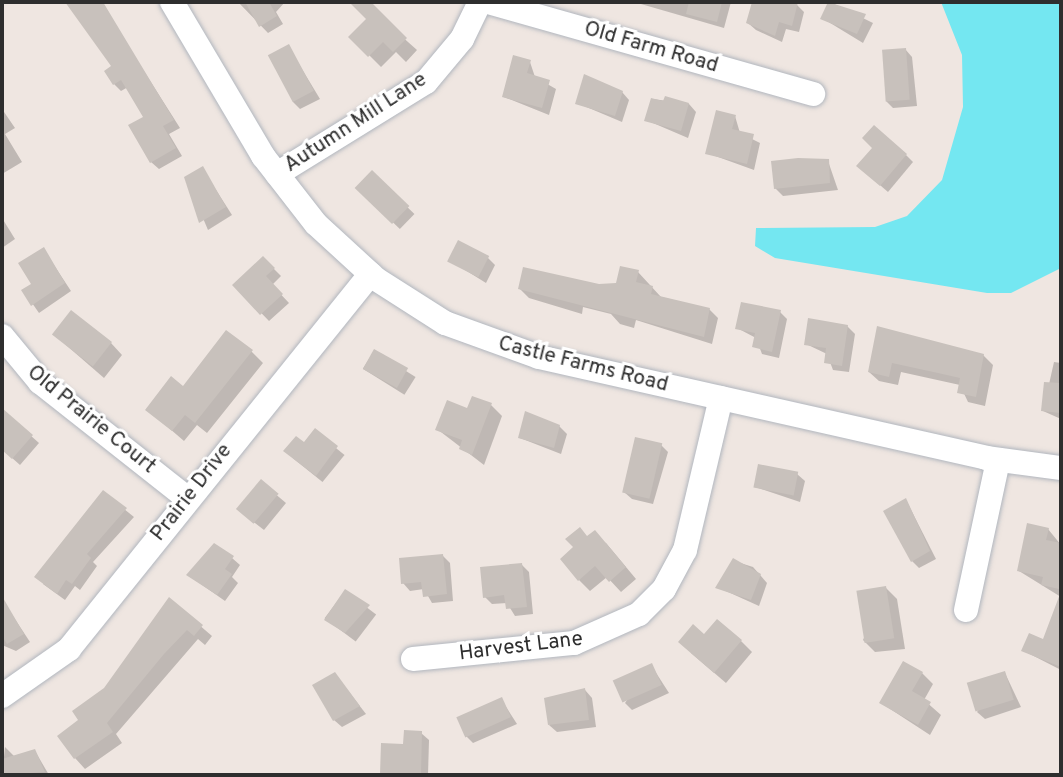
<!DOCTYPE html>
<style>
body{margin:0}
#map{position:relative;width:1063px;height:777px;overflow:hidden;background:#efe6e1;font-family:Overpass,sans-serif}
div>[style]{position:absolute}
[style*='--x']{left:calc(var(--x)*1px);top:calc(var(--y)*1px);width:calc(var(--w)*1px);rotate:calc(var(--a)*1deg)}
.water>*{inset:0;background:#74e7f1}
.shadow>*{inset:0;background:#0003;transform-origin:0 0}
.building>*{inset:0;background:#c8c1bc;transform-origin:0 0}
.roads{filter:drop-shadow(0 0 2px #b1b6be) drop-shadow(0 0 2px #b1b6be)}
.minor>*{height:24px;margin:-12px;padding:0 12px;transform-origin:12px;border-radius:12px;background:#fff}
span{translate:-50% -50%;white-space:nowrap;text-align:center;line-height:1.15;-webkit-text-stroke:6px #fff;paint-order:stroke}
.street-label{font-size:21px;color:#2e2e2e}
.frame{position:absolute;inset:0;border:4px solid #2e2e2e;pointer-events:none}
</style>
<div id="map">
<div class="water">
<div style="clip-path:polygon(941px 2px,1061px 2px,1061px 268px,1011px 293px,987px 293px,775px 258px,755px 246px,756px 228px,875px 227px,907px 216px,942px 180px,963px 107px,962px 55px)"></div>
</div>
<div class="shadow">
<div style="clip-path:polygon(68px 2px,100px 2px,180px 128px,169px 134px,182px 156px,159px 169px,151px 162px,145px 117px,128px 87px,121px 91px,114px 84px,114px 67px)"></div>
<div style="clip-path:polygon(238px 2px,285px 2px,276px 12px,283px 24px,268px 33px)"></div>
<div style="clip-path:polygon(363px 2px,417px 50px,406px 62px,396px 52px,381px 67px,351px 37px,369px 19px,357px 8px)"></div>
<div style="clip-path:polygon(634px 2px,731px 2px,724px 28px)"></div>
<div style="clip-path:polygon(757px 2px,797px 5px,804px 12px,799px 32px,786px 29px,782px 42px,756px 30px,748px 23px)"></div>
<div style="clip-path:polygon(830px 2px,873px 23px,863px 43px,822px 18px)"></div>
<div style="clip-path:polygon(288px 46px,320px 99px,300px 109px,293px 102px)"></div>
<div style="clip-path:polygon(905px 49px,912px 57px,917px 106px,893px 108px,886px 101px)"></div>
<div style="clip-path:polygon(530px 62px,535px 77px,556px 89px,549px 115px,504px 97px)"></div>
<div style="clip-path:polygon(622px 92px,629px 100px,622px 122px,577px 103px)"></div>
<div style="clip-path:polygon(653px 99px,689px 104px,696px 112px,688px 138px,646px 120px)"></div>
<div style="clip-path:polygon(2px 109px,15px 128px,5px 134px,22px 162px,2px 174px)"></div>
<div style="clip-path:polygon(735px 116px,740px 133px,760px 143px,754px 170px,707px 153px)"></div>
<div style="clip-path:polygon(906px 155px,913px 162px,888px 192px,866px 173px)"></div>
<div style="clip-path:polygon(828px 161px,838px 190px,783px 196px,775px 188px)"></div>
<div style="clip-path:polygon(202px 168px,232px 215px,208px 230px,186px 178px)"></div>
<div style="left:372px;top:173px;width:59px;height:21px;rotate:44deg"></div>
<div style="clip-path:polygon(2px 218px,15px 239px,2px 248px)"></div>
<div style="clip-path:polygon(44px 250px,71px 291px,39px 313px,23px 290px,33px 284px)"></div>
<div style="clip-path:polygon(263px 258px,281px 276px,272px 285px,289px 303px,269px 321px,234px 285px)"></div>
<div style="clip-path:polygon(488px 258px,495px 265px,486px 283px,449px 260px)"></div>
<div style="clip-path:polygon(638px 272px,661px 297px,709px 309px,718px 318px,712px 344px,636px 320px,634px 328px,620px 324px,611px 314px,583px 307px,582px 314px,529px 298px,520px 289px,617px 285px)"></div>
<div style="clip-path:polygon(780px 312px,787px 319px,779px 358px,762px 354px,756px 338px,737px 328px)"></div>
<div style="clip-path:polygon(847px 326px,855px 334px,849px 372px,833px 370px,827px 354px,806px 344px)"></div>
<div style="clip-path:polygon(878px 328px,983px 355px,993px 365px,985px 406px,968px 402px,960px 385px,901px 372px,898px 385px,879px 381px,869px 372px)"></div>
<div style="clip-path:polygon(111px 343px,122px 355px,104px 378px,66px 345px)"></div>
<div style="clip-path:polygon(251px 351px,263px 363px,207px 433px,197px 425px,184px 441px,148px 410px)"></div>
<div style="left:374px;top:351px;width:49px;height:21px;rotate:32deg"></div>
<div style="clip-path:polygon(1054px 362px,1061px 363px,1061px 419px,1043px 411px)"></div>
<div style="clip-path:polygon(491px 405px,502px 416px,484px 465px,437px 429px)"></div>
<div style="clip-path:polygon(4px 412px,39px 443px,20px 465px,2px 449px)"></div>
<div style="clip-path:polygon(559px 426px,567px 434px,561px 454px,520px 438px)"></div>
<div style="left:315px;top:431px;width:38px;height:35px;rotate:39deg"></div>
<div style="clip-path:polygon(661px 445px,668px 452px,653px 504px,632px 499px,624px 492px)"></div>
<div style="clip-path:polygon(797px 474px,805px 481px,800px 502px,755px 487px)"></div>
<div style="clip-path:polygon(261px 482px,286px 503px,264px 530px,247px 517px)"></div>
<div style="clip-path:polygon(103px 492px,134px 517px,93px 562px,97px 566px,80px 590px,75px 586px,65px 600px,43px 584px)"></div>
<div style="clip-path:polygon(906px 500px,936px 559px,919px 568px,912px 561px)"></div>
<div style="clip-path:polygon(1048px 529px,1061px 545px,1061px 597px,1019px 571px)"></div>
<div style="clip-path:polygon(588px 537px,606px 543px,636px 579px,621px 592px,607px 577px,590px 591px,579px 580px)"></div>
<div style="clip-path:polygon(442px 555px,450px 563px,453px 601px,432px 603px,424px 589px,410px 591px,403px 583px)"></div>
<div style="clip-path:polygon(232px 558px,240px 565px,232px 577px,238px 583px,225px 601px,188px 575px)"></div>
<div style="clip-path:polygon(734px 561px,753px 567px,767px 583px,759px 606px,717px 587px)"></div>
<div style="clip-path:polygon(522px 565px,529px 572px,533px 614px,515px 616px,507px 603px,492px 604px,485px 597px)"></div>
<div style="clip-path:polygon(886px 588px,897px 599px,905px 649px,875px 652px,863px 640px)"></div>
<div style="left:345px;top:591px;width:39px;height:34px;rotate:37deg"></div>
<div style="clip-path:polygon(170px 600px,212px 636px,205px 645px,198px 639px,116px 734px,122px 743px,85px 769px,75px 758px,105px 689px)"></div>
<div style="clip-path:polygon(3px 601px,30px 642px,16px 651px,2px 645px)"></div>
<div style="clip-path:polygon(1052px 621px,1061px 624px,1061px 670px,1024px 651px,1044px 641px)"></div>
<div style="clip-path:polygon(704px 636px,741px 641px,752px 652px,726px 683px,691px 653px)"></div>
<div style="clip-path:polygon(651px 665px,669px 693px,632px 710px,625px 703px)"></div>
<div style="clip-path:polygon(922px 673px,933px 684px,924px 700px,941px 715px,930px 735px,881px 703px)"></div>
<div style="clip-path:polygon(1005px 673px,1021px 707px,985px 719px,977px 712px)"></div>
<div style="clip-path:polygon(335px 674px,366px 714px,342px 727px,334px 720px)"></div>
<div style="clip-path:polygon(585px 690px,592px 698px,596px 727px,557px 732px,549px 725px)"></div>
<div style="clip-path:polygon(501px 699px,517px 724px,473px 743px,466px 736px)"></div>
<div style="clip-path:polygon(421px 733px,429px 740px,428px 775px,383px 775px)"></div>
<div style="clip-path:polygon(5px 747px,16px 758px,35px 751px,49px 775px,2px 775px)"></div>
</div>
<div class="building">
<div style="clip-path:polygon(65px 2px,103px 2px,174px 120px,163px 126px,176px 148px,150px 163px,128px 125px,143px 117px,121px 80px,113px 85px,104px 71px,111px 66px)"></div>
<div style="clip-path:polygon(245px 2px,269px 2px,277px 16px,259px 27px)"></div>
<div style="clip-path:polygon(349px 2px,371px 2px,407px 38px,393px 52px,383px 42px,368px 57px,348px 37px,366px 19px)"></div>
<div style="clip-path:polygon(689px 2px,722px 2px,717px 22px,686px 14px)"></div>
<div style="clip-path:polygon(752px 2px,798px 2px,792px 26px,779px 22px,775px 36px,746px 23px)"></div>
<div style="clip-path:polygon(828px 2px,866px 14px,857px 34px,820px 19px)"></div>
<div style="left:289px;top:44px;width:53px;height:24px;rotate:62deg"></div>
<div style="left:906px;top:48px;width:52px;height:24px;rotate:86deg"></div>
<div style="clip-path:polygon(513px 55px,531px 60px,527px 73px,550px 80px,542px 108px,502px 97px)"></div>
<div style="clip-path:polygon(584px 74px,623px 91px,615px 116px,575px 104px)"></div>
<div style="clip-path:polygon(665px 96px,689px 103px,681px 131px,644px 121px,651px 98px,663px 101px)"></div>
<div style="clip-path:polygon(716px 110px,736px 115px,732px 129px,754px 134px,747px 164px,705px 154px)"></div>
<div style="clip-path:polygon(874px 125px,907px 154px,880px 186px,856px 166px,872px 148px,862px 138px)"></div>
<div style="clip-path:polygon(798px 158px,829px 159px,830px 183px,774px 189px,771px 161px)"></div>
<div style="clip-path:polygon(203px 166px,226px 207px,199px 223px,184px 177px)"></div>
<div style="left:372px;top:170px;width:52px;height:25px;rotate:44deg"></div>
<div style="left:458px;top:240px;width:35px;height:24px;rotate:27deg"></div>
<div style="clip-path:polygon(44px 247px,65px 283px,31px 306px,21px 290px,31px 284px,18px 263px)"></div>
<div style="clip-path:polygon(263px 256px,275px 268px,266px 276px,283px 294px,260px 315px,232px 285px)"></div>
<div style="clip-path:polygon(620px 266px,639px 270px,636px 282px,653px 286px,651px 294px,710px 308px,704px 337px,518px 289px,523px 267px,599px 284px,616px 283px)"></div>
<div style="clip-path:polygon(741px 302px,781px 310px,772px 352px,752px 347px,755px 333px,735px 329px)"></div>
<div style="left:71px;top:310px;width:52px;height:31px;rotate:38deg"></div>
<div style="clip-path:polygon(808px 318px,848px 325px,842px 366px,824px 363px,826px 348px,804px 345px)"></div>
<div style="clip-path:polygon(877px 326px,984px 354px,976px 397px,957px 393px,960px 378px,938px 373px,892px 363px,889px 377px,868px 372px)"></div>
<div style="clip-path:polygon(226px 330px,253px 350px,195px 423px,185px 415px,172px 431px,145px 410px,171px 376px,183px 386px)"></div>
<div style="left:374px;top:349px;width:39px;height:23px;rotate:29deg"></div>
<div style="clip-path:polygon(1044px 382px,1061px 383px,1061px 413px,1041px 411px)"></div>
<div style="clip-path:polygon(472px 396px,492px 403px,472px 455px,459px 449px,462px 440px,435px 430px,447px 400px,467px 408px)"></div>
<div style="clip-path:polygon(2px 408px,33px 435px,12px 459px,2px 450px)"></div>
<div style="clip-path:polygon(525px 411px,560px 425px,554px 448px,518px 438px)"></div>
<div style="clip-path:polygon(315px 428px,338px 446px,316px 476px,283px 451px,296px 436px,304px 442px)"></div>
<div style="left:635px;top:437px;width:28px;height:57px;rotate:13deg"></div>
<div style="left:758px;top:464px;width:41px;height:24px;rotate:11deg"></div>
<div style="left:261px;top:479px;width:23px;height:39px;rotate:40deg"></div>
<div style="clip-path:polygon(103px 490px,127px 508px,87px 554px,91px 558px,72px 584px,66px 580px,57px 594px,34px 577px)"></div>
<div style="clip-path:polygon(906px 498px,930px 551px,911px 562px,883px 511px)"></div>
<div style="clip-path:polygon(1027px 523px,1049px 528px,1046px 540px,1061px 543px,1059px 589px,1041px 585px,1043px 577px,1017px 571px)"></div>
<div style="clip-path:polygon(580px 527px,587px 536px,595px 530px,626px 567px,609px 582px,595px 566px,578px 581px,560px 559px,573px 547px,565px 539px)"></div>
<div style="clip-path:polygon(214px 543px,234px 556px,225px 569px,232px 574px,217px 595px,186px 575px)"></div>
<div style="clip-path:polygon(443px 554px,447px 594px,423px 597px,421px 582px,401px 584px,399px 558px)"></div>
<div style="clip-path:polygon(733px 558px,761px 574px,751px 600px,715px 588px)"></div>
<div style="clip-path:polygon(522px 563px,527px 607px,506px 609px,504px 595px,483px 598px,480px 567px)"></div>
<div style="left:886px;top:586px;width:53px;height:30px;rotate:81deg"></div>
<div style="clip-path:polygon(345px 589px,370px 605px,345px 633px,324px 620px)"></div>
<div style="clip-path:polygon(1060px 594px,1061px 594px,1061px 667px,1021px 651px,1029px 633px,1043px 639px)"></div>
<div style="clip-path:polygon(2px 596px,24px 634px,7px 644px,2px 636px)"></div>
<div style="clip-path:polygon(169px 597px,203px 625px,194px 636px,187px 630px,164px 654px,107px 723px,113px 732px,74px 759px,57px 736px,78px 720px,72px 711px,104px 688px)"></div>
<div style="clip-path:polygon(717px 619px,742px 640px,714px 673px,678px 642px,693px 624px,704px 634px)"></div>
<div style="clip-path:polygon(903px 661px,923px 672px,912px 691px,931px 702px,918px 725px,879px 703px)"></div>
<div style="left:652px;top:663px;width:24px;height:43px;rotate:66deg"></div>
<div style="left:1005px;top:671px;width:30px;height:40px;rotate:73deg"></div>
<div style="clip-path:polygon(335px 672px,360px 706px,333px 721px,312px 685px)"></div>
<div style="clip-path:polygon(585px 688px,589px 720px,548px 725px,544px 698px)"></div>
<div style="left:502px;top:697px;width:22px;height:50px;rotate:66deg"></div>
<div style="clip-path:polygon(404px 730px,422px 731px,421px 775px,380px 774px,381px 743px,403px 744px)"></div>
<div style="clip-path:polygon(35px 749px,45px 772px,2px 775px,2px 759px)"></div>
</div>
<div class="roads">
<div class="minor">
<div style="--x:172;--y:2;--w:179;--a:59.4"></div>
<div style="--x:263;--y:156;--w:86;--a:52.1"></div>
<div style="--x:316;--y:224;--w:81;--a:42.5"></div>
<div style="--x:376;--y:279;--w:82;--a:32.5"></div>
<div style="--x:445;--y:323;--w:100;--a:19.9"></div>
<div style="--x:539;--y:357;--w:458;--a:12.7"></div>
<div style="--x:986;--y:458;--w:76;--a:7.6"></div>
<div style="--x:488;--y:2;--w:338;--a:15.8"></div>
<div style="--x:277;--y:174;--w:175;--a:-31.7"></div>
<div style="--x:426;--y:82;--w:56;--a:-50.1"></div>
<div style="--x:462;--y:39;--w:41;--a:-64.1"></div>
<div style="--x:2;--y:336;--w:60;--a:50.4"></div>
<div style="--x:40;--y:382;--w:189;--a:38.3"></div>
<div style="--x:966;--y:610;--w:152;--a:-77.9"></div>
<div style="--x:413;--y:659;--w:162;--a:-5.7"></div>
<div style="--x:574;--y:643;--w:71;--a:-24"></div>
<div style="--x:639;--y:614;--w:35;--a:-45"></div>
<div style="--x:664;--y:589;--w:44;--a:-61.7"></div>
<div style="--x:685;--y:550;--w:156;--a:-76.7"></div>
<div style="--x:2;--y:696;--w:82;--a:-35"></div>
<div style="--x:69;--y:649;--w:481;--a:-51.2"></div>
</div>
</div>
<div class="street-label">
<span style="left:651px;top:48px;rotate:16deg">Old Farm Road</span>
<span style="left:356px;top:123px;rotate:-33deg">Autumn Mill Lane</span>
<span style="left:583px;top:365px;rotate:14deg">Castle Farms Road</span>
<span style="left:91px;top:420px;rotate:39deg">Old Prairie Court</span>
<span style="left:192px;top:493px;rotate:-52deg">Prairie Drive</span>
<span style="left:521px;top:647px;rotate:-7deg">Harvest Lane</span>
</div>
<div class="frame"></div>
</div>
